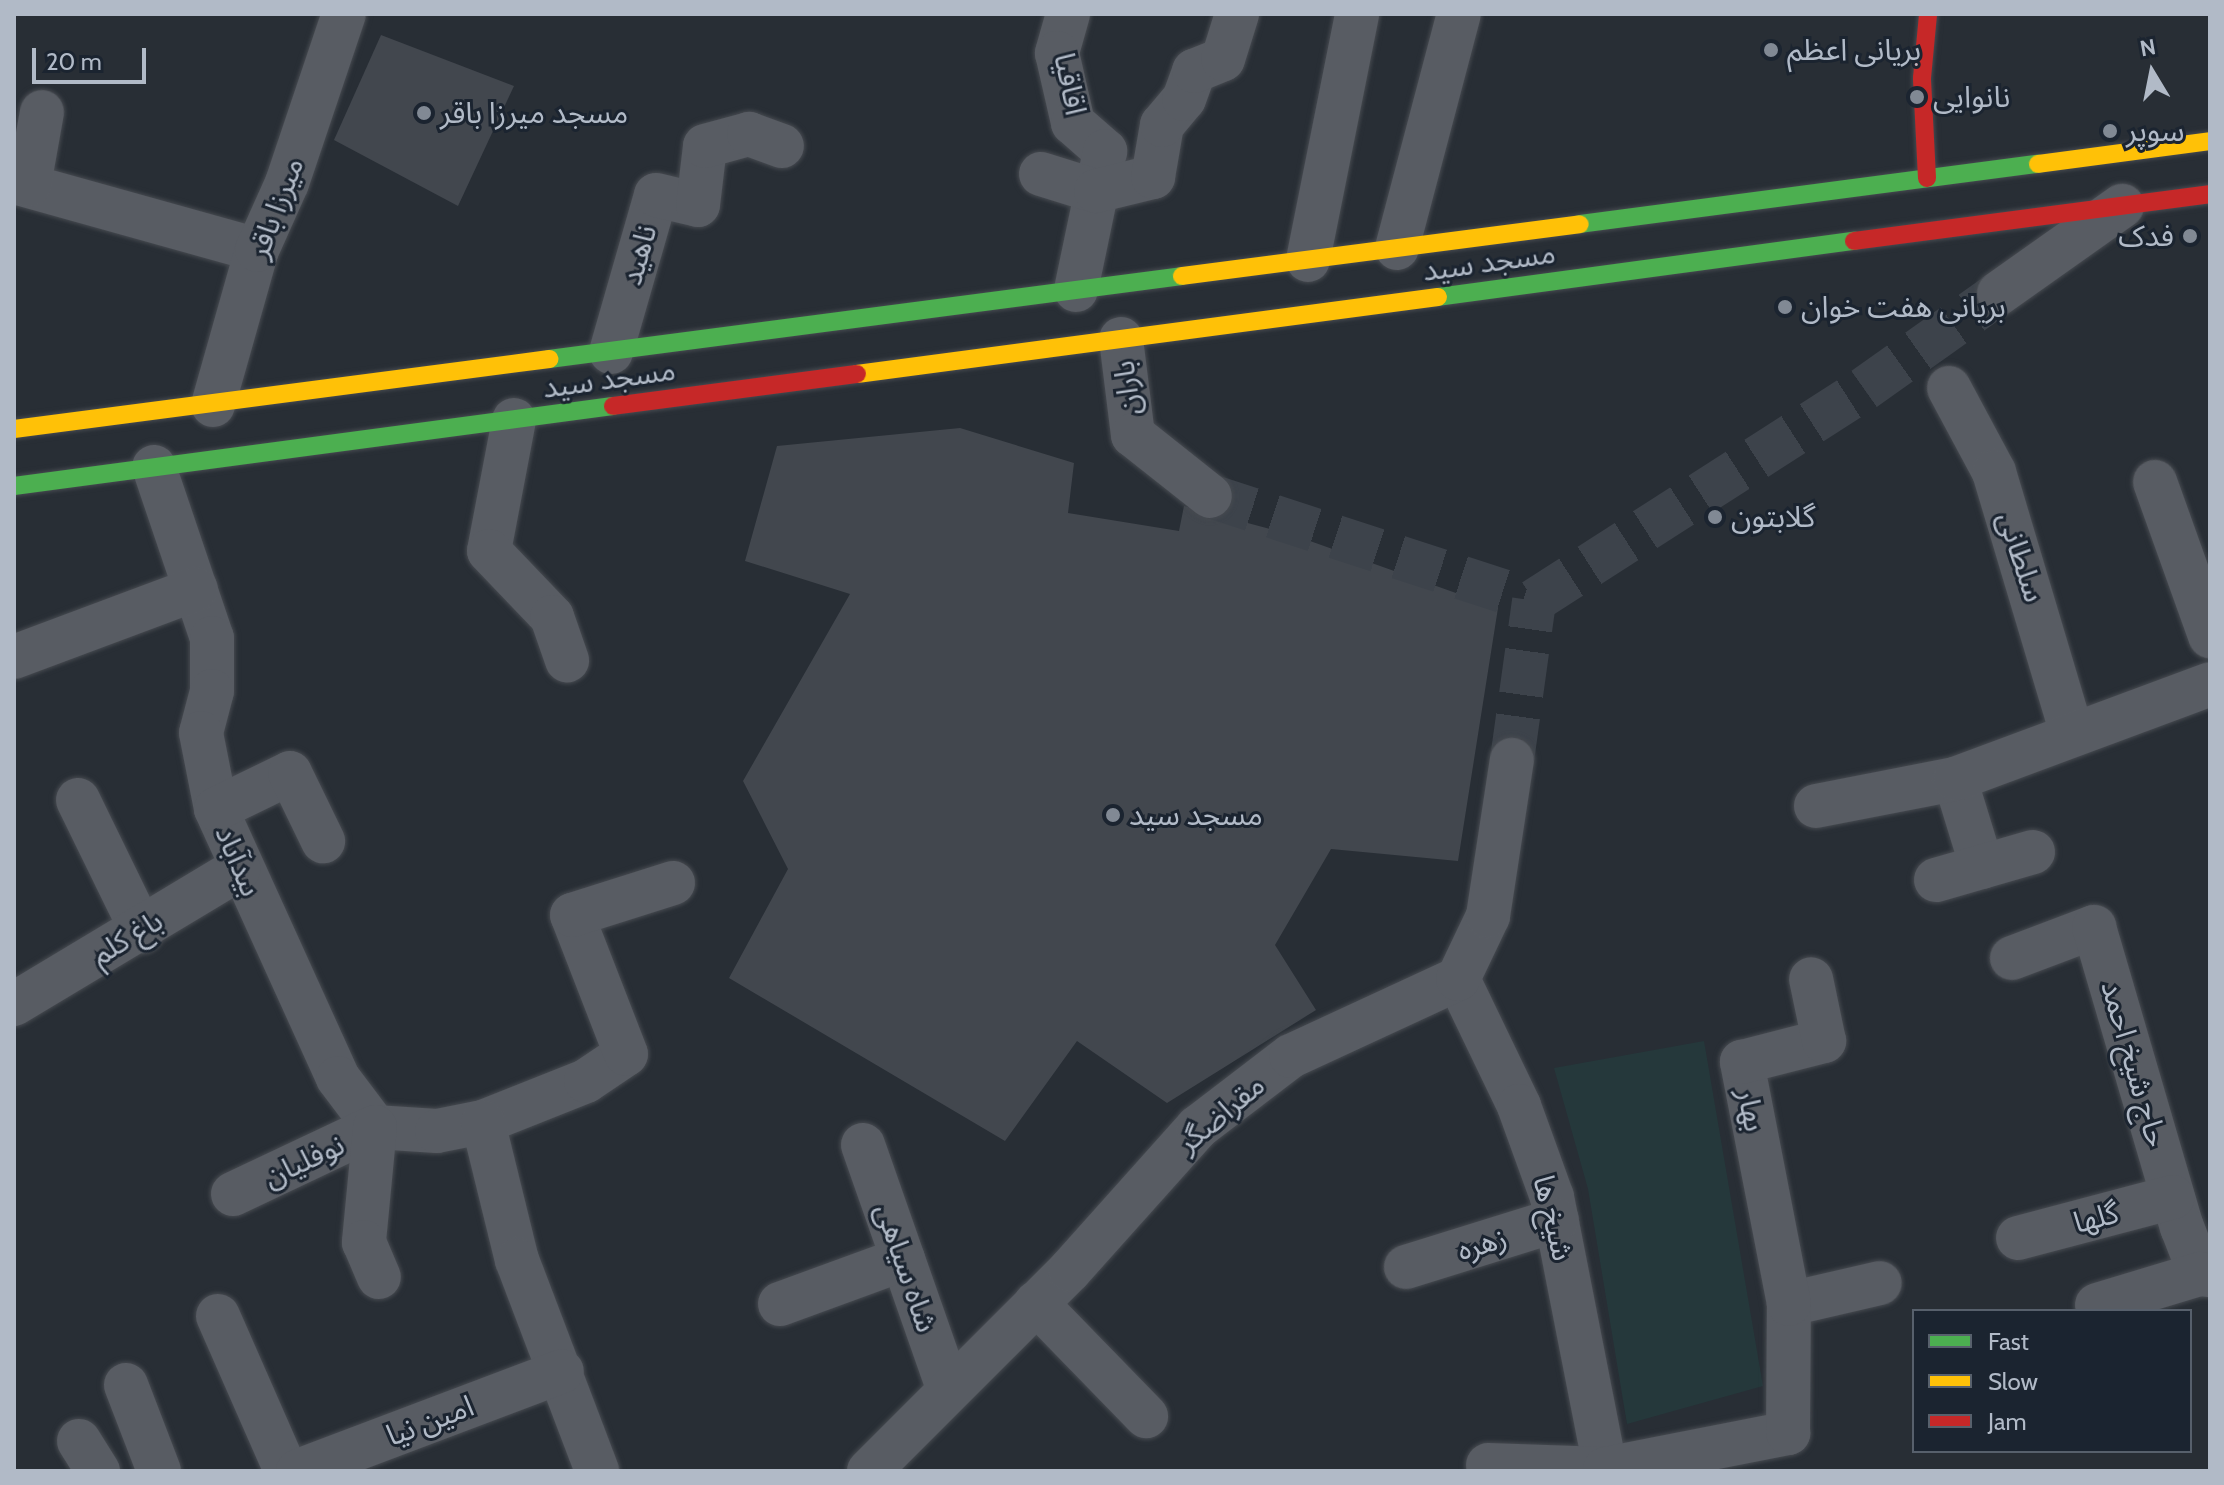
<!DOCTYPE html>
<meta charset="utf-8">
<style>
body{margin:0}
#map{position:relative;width:2224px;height:1485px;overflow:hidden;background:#282e35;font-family:Cabin,"Noto Sans Arabic",sans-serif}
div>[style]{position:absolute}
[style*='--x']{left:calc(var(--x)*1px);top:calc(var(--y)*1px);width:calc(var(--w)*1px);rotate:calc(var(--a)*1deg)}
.green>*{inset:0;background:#25383b}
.building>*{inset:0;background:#42474e}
.street-tunnel>*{height:44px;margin-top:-22px;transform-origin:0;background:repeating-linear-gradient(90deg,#3d434b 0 44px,transparent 0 66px)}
.roads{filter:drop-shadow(0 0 2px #464a50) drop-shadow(0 0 2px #464a50)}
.street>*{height:44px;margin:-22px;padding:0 22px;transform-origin:22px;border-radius:22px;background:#585c63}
.fast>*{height:18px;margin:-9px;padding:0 9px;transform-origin:9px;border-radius:9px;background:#4caf50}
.slow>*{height:18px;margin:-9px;padding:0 9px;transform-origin:9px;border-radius:9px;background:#ffc107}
.jam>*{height:18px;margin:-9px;padding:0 9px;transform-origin:9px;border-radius:9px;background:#c62828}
.dots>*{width:22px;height:22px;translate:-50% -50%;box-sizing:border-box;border:4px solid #1b2430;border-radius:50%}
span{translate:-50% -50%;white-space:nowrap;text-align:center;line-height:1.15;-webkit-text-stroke:6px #1b2430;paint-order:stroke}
.poi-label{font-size:30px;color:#b1bac7}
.left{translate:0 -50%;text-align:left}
.right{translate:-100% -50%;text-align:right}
.street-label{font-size:30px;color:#b1bac7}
.frame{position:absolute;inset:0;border:16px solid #b1bac7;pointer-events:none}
.legend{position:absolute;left:1912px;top:1309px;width:280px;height:144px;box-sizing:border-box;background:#1b2430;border:2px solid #57606c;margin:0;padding:10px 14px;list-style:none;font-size:24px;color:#b1bac7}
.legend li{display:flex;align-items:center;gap:16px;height:40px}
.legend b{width:40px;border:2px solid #57606c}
.north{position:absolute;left:2112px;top:32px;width:80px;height:80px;-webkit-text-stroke:6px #1b2430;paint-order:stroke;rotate:350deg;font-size:22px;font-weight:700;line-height:32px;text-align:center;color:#b1bac7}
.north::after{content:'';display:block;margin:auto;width:28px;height:36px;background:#b1bac7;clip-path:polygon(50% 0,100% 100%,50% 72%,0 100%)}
.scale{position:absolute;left:32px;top:48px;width:114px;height:36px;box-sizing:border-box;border:4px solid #b1bac7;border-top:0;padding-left:10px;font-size:24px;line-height:28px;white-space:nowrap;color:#b1bac7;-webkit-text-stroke:6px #1b2430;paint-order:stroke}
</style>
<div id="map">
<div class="green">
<div style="clip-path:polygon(1704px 1041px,1763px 1386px,1627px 1424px,1588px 1189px,1554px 1068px)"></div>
</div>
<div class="building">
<div style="clip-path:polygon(381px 35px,514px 86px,458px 206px,334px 140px)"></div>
<div style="clip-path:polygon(960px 428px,1074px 463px,1068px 513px,1179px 531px,1184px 506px,1296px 536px,1498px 608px,1458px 861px,1331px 849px,1275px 945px,1316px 1010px,1167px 1103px,1077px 1041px,1005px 1141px,729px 978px,788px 869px,743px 781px,850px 594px,745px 561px,777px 446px)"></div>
</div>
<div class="street-tunnel">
<div style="--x:1210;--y:496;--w:341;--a:18"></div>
<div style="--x:1512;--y:760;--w:161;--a:-82.1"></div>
<div style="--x:1534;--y:601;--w:392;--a:-32.7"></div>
<div style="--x:1864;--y:389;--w:166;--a:-35.4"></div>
</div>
<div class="roads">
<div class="street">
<div style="--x:1068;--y:14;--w:41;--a:105.8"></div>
<div style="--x:1057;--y:53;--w:72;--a:77.1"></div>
<div style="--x:1073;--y:123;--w:43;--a:41.2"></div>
<div style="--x:1105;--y:151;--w:142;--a:101.8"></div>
<div style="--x:1041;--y:174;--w:58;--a:17.2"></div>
<div style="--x:1096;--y:191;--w:59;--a:-13.8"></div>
<div style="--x:1153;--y:177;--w:53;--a:-80.2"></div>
<div style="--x:1162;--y:125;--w:34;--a:-50"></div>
<div style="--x:1184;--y:99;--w:30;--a:-70"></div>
<div style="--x:1194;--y:71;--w:31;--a:-22"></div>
<div style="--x:1223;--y:59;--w:47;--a:-72.7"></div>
<div style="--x:14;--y:182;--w:252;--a:15.6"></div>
<div style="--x:29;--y:185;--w:74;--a:-79.9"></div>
<div style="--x:1397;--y:248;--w:242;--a:-75.2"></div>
<div style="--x:1308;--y:260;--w:251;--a:-78.7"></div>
<div style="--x:1999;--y:293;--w:151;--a:-35.3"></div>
<div style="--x:1121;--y:339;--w:97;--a:82.9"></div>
<div style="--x:1133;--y:435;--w:98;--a:38.4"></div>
<div style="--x:611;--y:352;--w:163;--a:-74"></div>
<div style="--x:656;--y:195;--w:43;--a:13.4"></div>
<div style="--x:698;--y:205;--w:59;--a:-83.2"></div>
<div style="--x:705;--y:146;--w:46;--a:-15.3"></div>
<div style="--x:749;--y:134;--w:35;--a:20"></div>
<div style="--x:1949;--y:388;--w:95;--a:61.8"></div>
<div style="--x:1994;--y:472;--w:272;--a:73.4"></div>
<div style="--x:213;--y:405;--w:161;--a:-74.2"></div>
<div style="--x:257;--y:250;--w:73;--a:-65.9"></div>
<div style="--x:287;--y:183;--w:178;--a:-71.4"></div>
<div style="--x:514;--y:420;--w:133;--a:100.8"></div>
<div style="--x:489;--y:551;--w:91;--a:46.3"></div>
<div style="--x:552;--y:617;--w:46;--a:70.8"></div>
<div style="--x:154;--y:467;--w:181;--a:71.3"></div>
<div style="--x:212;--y:638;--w:53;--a:90"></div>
<div style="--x:212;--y:691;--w:43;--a:104.7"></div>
<div style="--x:201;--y:733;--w:77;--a:78.8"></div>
<div style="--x:216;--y:809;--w:295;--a:65.6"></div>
<div style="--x:338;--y:1078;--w:61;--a:52.9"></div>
<div style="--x:375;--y:1127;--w:62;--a:3.7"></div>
<div style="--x:437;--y:1131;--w:47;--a:-11.1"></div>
<div style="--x:483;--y:1122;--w:111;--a:-21.7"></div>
<div style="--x:586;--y:1081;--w:48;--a:-34"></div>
<div style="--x:626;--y:1054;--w:149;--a:-111.2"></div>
<div style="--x:572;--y:915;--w:106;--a:-17.6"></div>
<div style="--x:2155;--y:482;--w:164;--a:70.3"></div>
<div style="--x:14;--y:657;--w:194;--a:-20.5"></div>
<div style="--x:1955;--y:779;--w:92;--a:72.9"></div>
<div style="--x:78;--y:800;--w:146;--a:64"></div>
<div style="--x:1816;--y:806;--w:142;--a:-11"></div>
<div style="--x:1955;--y:779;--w:272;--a:-20.4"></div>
<div style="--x:216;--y:809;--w:82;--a:-25.9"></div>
<div style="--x:290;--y:773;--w:76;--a:64.1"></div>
<div style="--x:1936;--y:880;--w:101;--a:-16.1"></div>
<div style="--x:2012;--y:958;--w:88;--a:-20.7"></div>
<div style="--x:2094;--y:927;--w:313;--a:73.7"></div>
<div style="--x:2182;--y:1227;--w:50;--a:69"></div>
<div style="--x:2200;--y:1274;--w:10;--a:6"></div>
<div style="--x:1458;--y:979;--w:141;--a:64.3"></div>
<div style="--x:1519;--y:1106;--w:97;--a:70.1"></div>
<div style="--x:1552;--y:1197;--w:279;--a:78.9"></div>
<div style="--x:14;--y:1004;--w:262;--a:-31"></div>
<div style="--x:483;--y:1122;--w:142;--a:76.2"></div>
<div style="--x:517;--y:1260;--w:226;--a:69.2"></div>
<div style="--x:863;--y:1145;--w:260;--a:70.7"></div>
<div style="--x:233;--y:1194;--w:157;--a:-25.3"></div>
<div style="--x:375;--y:1127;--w:116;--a:95.5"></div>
<div style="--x:364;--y:1242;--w:38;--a:67"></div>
<div style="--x:2018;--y:1238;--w:160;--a:-14.8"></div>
<div style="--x:1406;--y:1267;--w:158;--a:-17.3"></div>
<div style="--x:1036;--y:1303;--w:158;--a:45.8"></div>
<div style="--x:780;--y:1304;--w:131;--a:-20.1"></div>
<div style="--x:1789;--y:1304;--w:93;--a:-13"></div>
<div style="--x:2097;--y:1305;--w:108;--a:-16.8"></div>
<div style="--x:218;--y:1316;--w:169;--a:66.3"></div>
<div style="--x:126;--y:1385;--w:92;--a:69"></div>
<div style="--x:79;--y:1441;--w:36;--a:58"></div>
<div style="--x:1488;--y:1465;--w:117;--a:2"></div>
<div style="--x:1605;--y:1469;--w:187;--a:-11.1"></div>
<div style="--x:1788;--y:1433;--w:129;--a:-89.6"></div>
<div style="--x:1789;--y:1304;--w:247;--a:-101"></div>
<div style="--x:1742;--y:1062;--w:85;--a:-14.4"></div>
<div style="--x:1824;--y:1041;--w:63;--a:-101.8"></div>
<div style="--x:298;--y:1471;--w:282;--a:-20.7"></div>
<div style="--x:869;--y:1471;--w:284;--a:-45"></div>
<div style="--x:1070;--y:1270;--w:192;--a:-48.2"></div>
<div style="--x:1198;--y:1127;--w:117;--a:-37.4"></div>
<div style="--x:1291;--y:1056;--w:184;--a:-24.8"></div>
<div style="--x:1458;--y:979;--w:70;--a:-64.5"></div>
<div style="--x:1488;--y:916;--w:158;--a:-81.3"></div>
</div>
<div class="fast">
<div style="--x:1580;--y:224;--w:462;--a:-7.5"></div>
<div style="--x:1438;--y:297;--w:420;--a:-7.7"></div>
<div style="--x:549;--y:359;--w:638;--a:-7.47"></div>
<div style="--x:14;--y:486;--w:604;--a:-7.61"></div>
</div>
<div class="slow">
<div style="--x:2038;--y:164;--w:174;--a:-7.6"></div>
<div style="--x:1182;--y:276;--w:401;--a:-7.4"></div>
<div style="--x:857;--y:374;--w:586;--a:-7.55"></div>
<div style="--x:14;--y:429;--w:540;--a:-7.45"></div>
</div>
<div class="jam">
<div style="--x:1927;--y:178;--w:100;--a:-92.9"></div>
<div style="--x:1922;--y:78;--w:64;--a:-84.6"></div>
<div style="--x:1854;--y:241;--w:359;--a:-7.5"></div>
<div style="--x:613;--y:406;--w:246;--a:-7.5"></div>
</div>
</div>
<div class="dots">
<div style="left:1771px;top:50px;background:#818994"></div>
<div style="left:1917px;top:97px;background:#818994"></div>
<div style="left:424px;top:113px;background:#818994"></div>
<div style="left:2110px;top:131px;background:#818994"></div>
<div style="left:2190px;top:236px;background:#818994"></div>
<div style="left:1785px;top:307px;background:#818994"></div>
<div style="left:1715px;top:517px;background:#818994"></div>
<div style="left:1113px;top:815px;background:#818994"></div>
</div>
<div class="poi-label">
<span class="left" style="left:1787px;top:50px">بریانی اعظم</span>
<span class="left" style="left:1933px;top:97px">نانوایی</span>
<span class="left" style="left:440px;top:113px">مسجد میرزا باقر</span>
<span class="left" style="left:2126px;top:131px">سوپر</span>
<span class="right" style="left:2174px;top:236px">فدک</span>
<span class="left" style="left:1801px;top:307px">بریانی هفت خوان</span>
<span class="left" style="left:1731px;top:517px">گلابتون</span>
<span class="left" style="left:1129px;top:815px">مسجد سید</span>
</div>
<div class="street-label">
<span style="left:1070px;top:84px;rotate:78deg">اقاقیا</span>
<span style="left:276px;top:208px;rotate:-69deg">میرزا باقر</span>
<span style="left:639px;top:255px;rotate:-74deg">ناهید</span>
<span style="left:1489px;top:262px;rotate:-8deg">مسجد سید</span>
<span style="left:609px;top:379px;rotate:-8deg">مسجد سید</span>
<span style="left:1127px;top:388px;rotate:-97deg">باران</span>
<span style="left:2021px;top:557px;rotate:72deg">سلطانی</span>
<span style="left:238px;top:861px;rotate:67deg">بیدآباد</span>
<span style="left:127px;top:938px;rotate:-31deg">باغ کلم</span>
<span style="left:2134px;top:1064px;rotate:74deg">حاج شیخ احمد</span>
<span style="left:1751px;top:1110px;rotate:79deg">بهار</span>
<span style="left:1221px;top:1114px;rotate:-40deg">مقراضگر</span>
<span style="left:304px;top:1161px;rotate:-25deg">نوفلیان</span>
<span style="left:1553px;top:1218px;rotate:76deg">شیخ ها</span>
<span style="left:2096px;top:1218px;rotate:-15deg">گلها</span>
<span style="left:1482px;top:1244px;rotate:-17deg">زهره</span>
<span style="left:906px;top:1268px;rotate:71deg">شاه سیاهی</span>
<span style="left:430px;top:1421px;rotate:-21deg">امین نیا</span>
</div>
<div class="frame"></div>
<ul class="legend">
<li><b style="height:10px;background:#4caf50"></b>Fast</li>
<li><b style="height:10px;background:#ffc107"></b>Slow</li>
<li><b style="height:10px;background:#c62828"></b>Jam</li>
</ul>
<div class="north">N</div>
<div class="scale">20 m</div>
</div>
